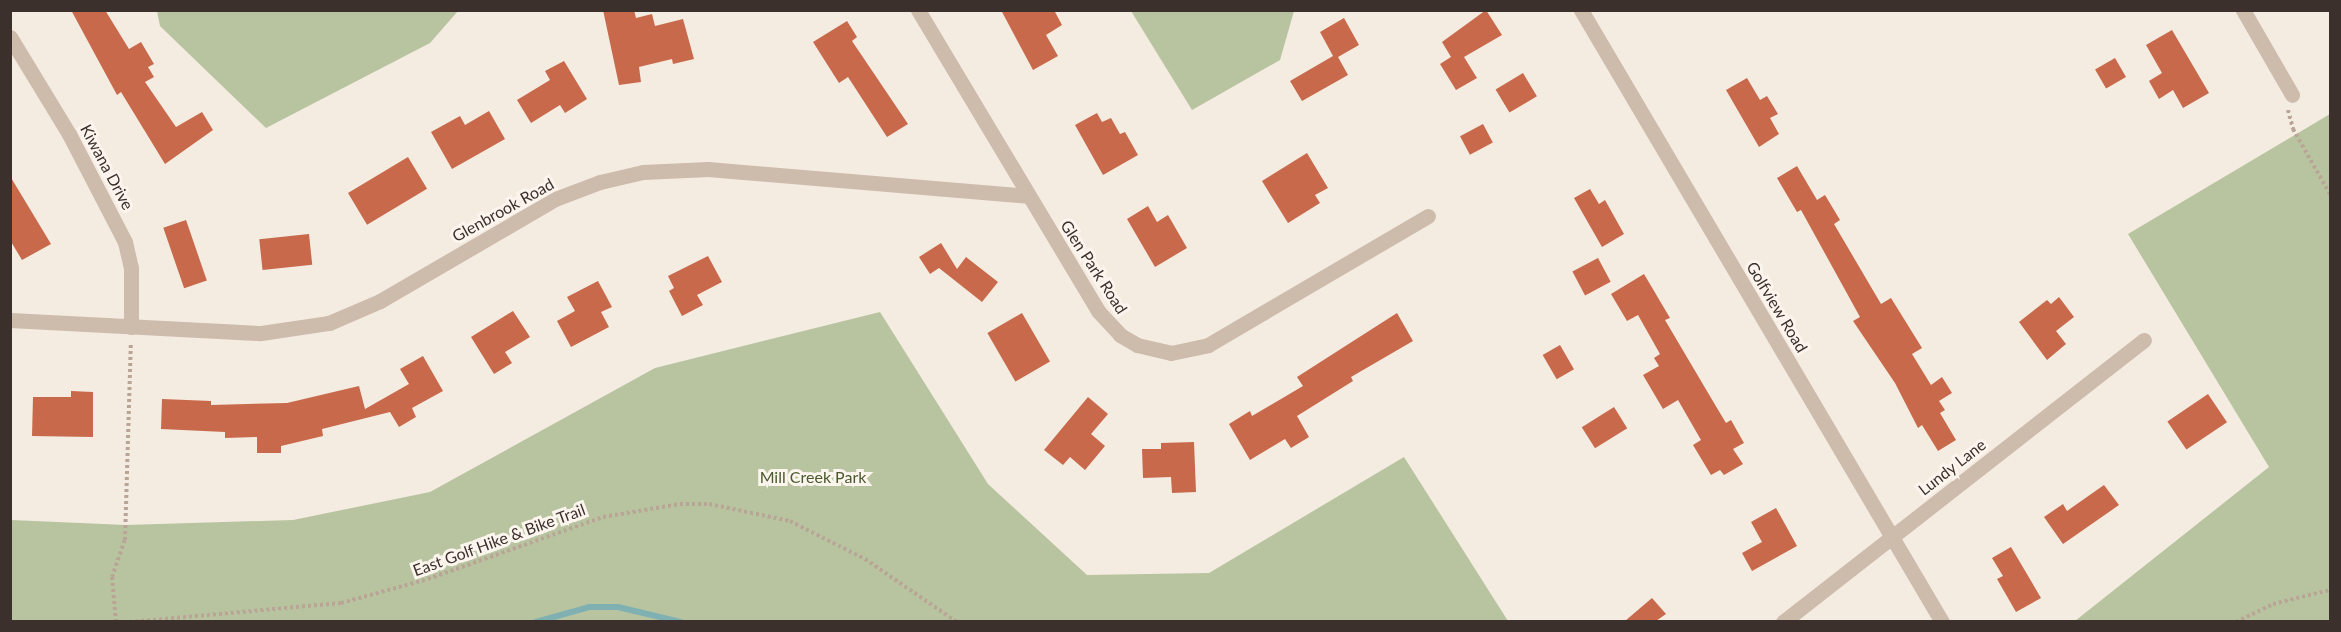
<!DOCTYPE html>
<style>
body{margin:0}
#map{position:relative;width:2341px;height:632px;overflow:hidden;background:#f4ebe1;font-family:Lato,sans-serif}
div>[style]{position:absolute}
[style*='--x']{left:calc(var(--x)*1px);top:calc(var(--y)*1px);width:calc(var(--w)*1px);rotate:calc(var(--a)*1deg)}
.green>*{inset:0;background:#b8c4a0}
.stream>*{height:6px;margin:-3px;padding:0 3px;transform-origin:3px;border-radius:3px;background:#7fb0b2}
.building>*{inset:0;background:#c8694b;transform-origin:0 0}
.path>*{height:4px;margin-top:-2px;transform-origin:0;background:repeating-linear-gradient(90deg,#b9a596 0 3px,transparent 0 6px)}
.minor>*{height:15px;margin:-7.5px;padding:0 7.5px;transform-origin:7.5px;border-radius:7.5px;background:#cdbbac}
span{translate:-50% -50%;white-space:nowrap;text-align:center;line-height:1.15;-webkit-text-stroke:6px #fbf5ee;paint-order:stroke}
.street-label{font-size:16px;color:#3b302b}
.park-label{font-size:16px;color:#4a5a2e}
.frame{position:absolute;inset:0;border:12px solid #3b302b;pointer-events:none}
</style>
<div id="map">
<div class="green">
<div style="clip-path:polygon(157px 11px,157px 10px,458px 11px,430px 43px,266px 128px,160px 26px)"></div>
<div style="clip-path:polygon(1131px 11px,1294px 11px,1280px 60px,1192px 110px)"></div>
<div style="clip-path:polygon(2330px 114px,2330px 621px,2075px 621px,2269px 467px,2128px 234px)"></div>
<div style="clip-path:polygon(880px 312px,988px 484px,1087px 575px,1209px 573px,1404px 457px,1508px 621px,11px 621px,11px 520px,126px 525px,293px 520px,430px 492px,655px 368px)"></div>
</div>
<div class="stream">
<div style="--x:536;--y:622;--w:55;--a:-15.8"></div>
<div style="--x:589;--y:607;--w:29;--a:0"></div>
<div style="--x:618;--y:607;--w:65;--a:13.4"></div>
</div>
<div class="building">
<div style="clip-path:polygon(71px 10px,105px 10px,129px 49px,141px 42px,154px 64px,148px 67px,154px 77px,145px 82px,176px 127px,202px 112px,213px 130px,165px 164px,121px 92px,117px 95px)"></div>
<div style="clip-path:polygon(603px 10px,634px 10px,636px 18px,652px 14px,655px 26px,683px 19px,694px 59px,673px 64px,672px 59px,639px 67px,641px 82px,619px 85px)"></div>
<div style="clip-path:polygon(1001px 10px,1054px 10px,1062px 25px,1046px 35px,1058px 56px,1033px 70px)"></div>
<div style="clip-path:polygon(1486px 10px,1502px 35px,1464px 57px,1477px 78px,1456px 90px,1440px 64px,1451px 57px,1442px 42px)"></div>
<div style="clip-path:polygon(1344px 18px,1359px 45px,1338px 57px,1348px 75px,1302px 101px,1290px 81px,1333px 56px,1320px 32px)"></div>
<div style="clip-path:polygon(847px 21px,857px 37px,852px 41px,908px 124px,887px 137px,848px 77px,839px 83px,813px 42px)"></div>
<div style="clip-path:polygon(2172px 30px,2209px 93px,2183px 108px,2173px 90px,2159px 99px,2149px 81px,2162px 73px,2146px 45px)"></div>
<div style="left:2115px;top:58px;width:22px;height:23px;rotate:60deg"></div>
<div style="clip-path:polygon(564px 61px,587px 99px,565px 113px,560px 105px,531px 123px,517px 100px,550px 80px,545px 71px)"></div>
<div style="left:1523px;top:73px;width:27px;height:32px;rotate:59deg"></div>
<div style="clip-path:polygon(1747px 78px,1760px 100px,1767px 96px,1778px 114px,1770px 118px,1779px 134px,1759px 147px,1726px 90px)"></div>
<div style="clip-path:polygon(489px 111px,505px 139px,452px 169px,431px 132px,460px 116px,465px 125px)"></div>
<div style="clip-path:polygon(1097px 113px,1102px 122px,1111px 118px,1120px 134px,1125px 132px,1138px 155px,1103px 175px,1075px 125px)"></div>
<div style="left:1483px;top:124px;width:21px;height:26px;rotate:62deg"></div>
<div style="clip-path:polygon(1307px 153px,1328px 188px,1315px 195px,1320px 203px,1288px 223px,1262px 181px)"></div>
<div style="left:408px;top:157px;width:37px;height:70px;rotate:59deg"></div>
<div style="clip-path:polygon(1797px 166px,1817px 200px,1825px 195px,1840px 220px,1834px 224px,1881px 304px,1891px 298px,1922px 348px,1912px 354px,1931px 385px,1942px 377px,1952px 393px,1939px 401px,1945px 410px,1940px 413px,1956px 440px,1938px 451px,1922px 425px,1918px 428px,1895px 383px,1853px 321px,1860px 317px,1801px 210px,1797px 212px,1777px 178px)"></div>
<div style="clip-path:polygon(10px 176px,51px 244px,22px 260px,10px 240px)"></div>
<div style="clip-path:polygon(1590px 189px,1599px 204px,1605px 200px,1624px 234px,1602px 247px,1574px 198px)"></div>
<div style="clip-path:polygon(1148px 206px,1157px 222px,1168px 215px,1187px 248px,1155px 267px,1127px 219px)"></div>
<div style="left:186px;top:220px;width:64px;height:24px;rotate:71deg"></div>
<div style="left:309px;top:234px;width:31px;height:50px;rotate:84deg"></div>
<div style="clip-path:polygon(941px 243px,957px 269px,966px 257px,998px 282px,982px 302px,939px 268px,930px 274px,919px 257px)"></div>
<div style="clip-path:polygon(708px 256px,722px 282px,697px 295px,703px 305px,682px 316px,669px 291px,674px 288px,668px 276px)"></div>
<div style="left:1598px;top:258px;width:27px;height:29px;rotate:62deg"></div>
<div style="clip-path:polygon(1644px 274px,1670px 318px,1665px 320px,1714px 403px,1726px 423px,1731px 420px,1744px 443px,1733px 449px,1743px 464px,1724px 475px,1720px 470px,1711px 475px,1693px 445px,1701px 440px,1678px 400px,1663px 409px,1643px 375px,1659px 366px,1654px 358px,1660px 354px,1638px 315px,1627px 321px,1611px 294px)"></div>
<div style="clip-path:polygon(598px 281px,612px 307px,601px 312px,609px 327px,571px 347px,557px 321px,575px 311px,567px 297px)"></div>
<div style="clip-path:polygon(2059px 297px,2074px 317px,2056px 331px,2066px 344px,2047px 360px,2019px 322px,2047px 300px,2051px 304px)"></div>
<div style="clip-path:polygon(513px 311px,530px 337px,505px 352px,512px 363px,494px 374px,471px 337px)"></div>
<div style="left:1022px;top:313px;width:56px;height:40px;rotate:60deg"></div>
<div style="clip-path:polygon(1397px 313px,1413px 341px,1351px 377px,1353px 381px,1297px 416px,1309px 437px,1291px 448px,1285px 439px,1250px 460px,1229px 424px,1250px 411px,1252px 416px,1303px 386px,1297px 377px)"></div>
<div style="left:1560px;top:345px;width:28px;height:20px;rotate:60deg"></div>
<div style="clip-path:polygon(423px 356px,443px 391px,412px 408px,416px 417px,399px 427px,390px 412px,322px 429px,323px 436px,281px 446px,281px 453px,257px 453px,257px 437px,225px 438px,225px 432px,161px 429px,162px 399px,211px 401px,211px 405px,287px 403px,359px 386px,365px 409px,409px 384px,400px 369px)"></div>
<div style="clip-path:polygon(71px 391px,93px 392px,93px 437px,32px 436px,33px 397px,71px 397px)"></div>
<div style="left:2208px;top:394px;width:34px;height:49px;rotate:56deg"></div>
<div style="clip-path:polygon(1088px 397px,1108px 414px,1091px 434px,1105px 446px,1085px 470px,1070px 457px,1063px 465px,1044px 450px)"></div>
<div style="left:1614px;top:407px;width:25px;height:38px;rotate:58deg"></div>
<div style="clip-path:polygon(1194px 442px,1196px 492px,1172px 493px,1171px 477px,1143px 478px,1142px 449px,1161px 449px,1161px 443px)"></div>
<div style="clip-path:polygon(2104px 485px,2119px 505px,2063px 544px,2044px 517px,2063px 504px,2067px 511px)"></div>
<div style="clip-path:polygon(1776px 508px,1797px 546px,1752px 571px,1742px 553px,1762px 542px,1751px 522px)"></div>
<div style="clip-path:polygon(2011px 547px,2041px 598px,2016px 612px,1997px 579px,2003px 576px,1992px 558px)"></div>
<div style="clip-path:polygon(1652px 598px,1666px 614px,1656px 621px,1625px 621px)"></div>
</div>
<div class="path">
<div style="--x:2288;--y:110;--w:20;--a:75"></div>
<div style="--x:2293;--y:129;--w:75;--a:60.4"></div>
<div style="--x:116;--y:622;--w:45;--a:-95.1"></div>
<div style="--x:112;--y:577;--w:39;--a:-71"></div>
<div style="--x:125;--y:540;--w:197;--a:-88.3"></div>
<div style="--x:129;--y:622;--w:213;--a:-5.1"></div>
<div style="--x:341;--y:603;--w:90;--a:-15.4"></div>
<div style="--x:428;--y:579;--w:186;--a:-19.5"></div>
<div style="--x:603;--y:517;--w:78;--a:-9.6"></div>
<div style="--x:680;--y:504;--w:29;--a:0"></div>
<div style="--x:709;--y:504;--w:83;--a:11.9"></div>
<div style="--x:790;--y:521;--w:84;--a:26.9"></div>
<div style="--x:865;--y:559;--w:112;--a:34.4"></div>
<div style="--x:2236;--y:622;--w:41;--a:-25.9"></div>
<div style="--x:2273;--y:604;--w:59;--a:-13.8"></div>
</div>
<div class="minor">
<div style="--x:918;--y:10;--w:351;--a:59.1"></div>
<div style="--x:1098;--y:311;--w:33;--a:47"></div>
<div style="--x:1120;--y:335;--w:20;--a:30"></div>
<div style="--x:1137;--y:345;--w:35;--a:13"></div>
<div style="--x:1171;--y:353;--w:38;--a:-12"></div>
<div style="--x:1208;--y:345;--w:255;--a:-30.4"></div>
<div style="--x:1581;--y:10;--w:711;--a:59.46"></div>
<div style="--x:2243;--y:10;--w:98;--a:60"></div>
<div style="--x:10;--y:37;--w:114;--a:58.7"></div>
<div style="--x:69;--y:134;--w:122;--a:62.6"></div>
<div style="--x:125;--y:242;--w:27;--a:77"></div>
<div style="--x:131;--y:268;--w:59;--a:90"></div>
<div style="--x:10;--y:320;--w:251;--a:3"></div>
<div style="--x:261;--y:333;--w:69;--a:-8.4"></div>
<div style="--x:329;--y:323;--w:56;--a:-23.3"></div>
<div style="--x:380;--y:301;--w:203;--a:-30.2"></div>
<div style="--x:555;--y:199;--w:48;--a:-20.7"></div>
<div style="--x:600;--y:182;--w:44;--a:-13.1"></div>
<div style="--x:643;--y:172;--w:65;--a:-2.6"></div>
<div style="--x:708;--y:169;--w:320;--a:4.8"></div>
<div style="--x:1783;--y:622;--w:458;--a:-38"></div>
</div>
<div class="street-label">
<span style="left:107px;top:167px;rotate:62deg">Kiwana Drive</span>
<span style="left:503px;top:210px;rotate:-29deg">Glenbrook Road</span>
<span style="left:1094px;top:267px;rotate:57deg">Glen Park Road</span>
<span style="left:1777px;top:307px;rotate:59deg">Golfview Road</span>
<span style="left:1952px;top:467px;rotate:-38deg">Lundy Lane</span>
<span style="left:499px;top:540px;rotate:-20deg">East Golf Hike &amp; Bike Trail</span>
</div>
<div class="park-label">
<span style="left:813px;top:477px">Mill Creek Park</span>
</div>
<div class="frame"></div>
</div>
